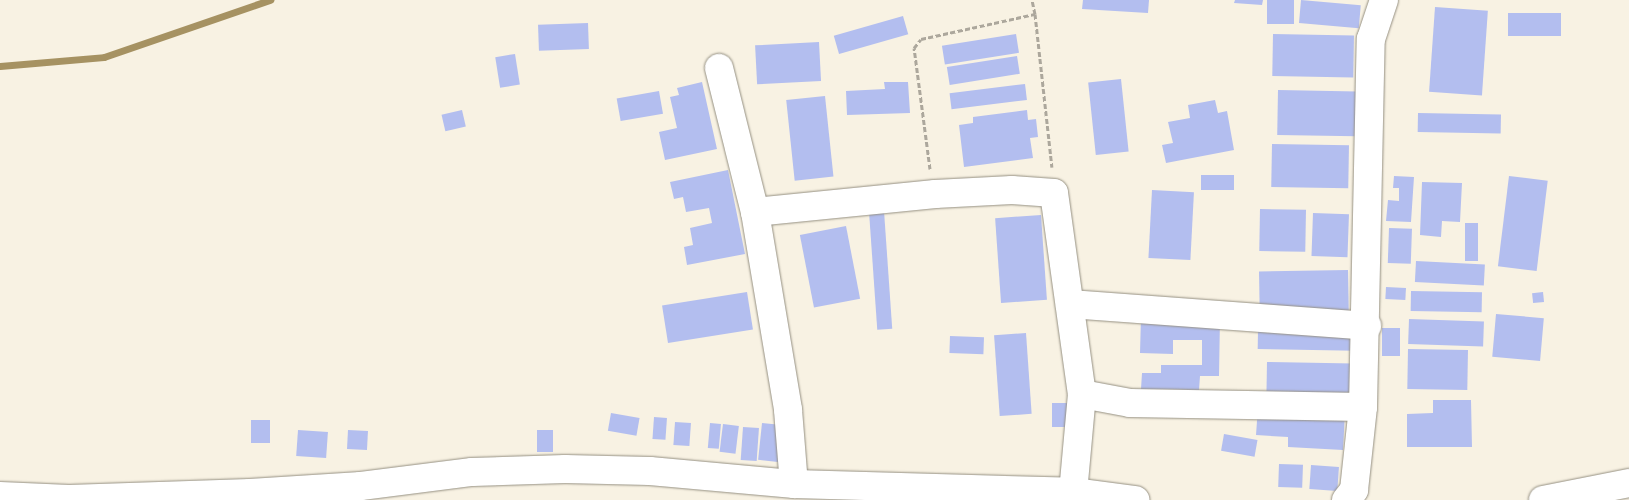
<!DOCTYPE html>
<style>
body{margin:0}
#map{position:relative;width:1629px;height:500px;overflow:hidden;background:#f8f2e3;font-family:"Sofia Sans Condensed",sans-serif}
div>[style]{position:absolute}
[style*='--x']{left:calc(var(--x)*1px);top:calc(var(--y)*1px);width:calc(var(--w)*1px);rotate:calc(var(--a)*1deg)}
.stream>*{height:7px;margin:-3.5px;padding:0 3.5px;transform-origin:3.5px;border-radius:3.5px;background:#a69262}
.building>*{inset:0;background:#b3beef;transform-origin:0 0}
.path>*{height:3px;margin-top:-1.5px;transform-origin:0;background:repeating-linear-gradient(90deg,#aca79c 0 5px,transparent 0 7.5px)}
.roads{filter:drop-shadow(0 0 1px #959082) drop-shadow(0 0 1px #959082)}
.minor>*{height:28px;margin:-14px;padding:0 14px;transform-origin:14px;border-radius:14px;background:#fff}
span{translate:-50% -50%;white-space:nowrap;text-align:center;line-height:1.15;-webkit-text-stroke:4.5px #f8f2e3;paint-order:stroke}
</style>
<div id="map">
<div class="stream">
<div style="--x:0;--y:66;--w:104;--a:-4.9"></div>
<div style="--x:104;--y:57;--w:176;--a:-19"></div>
</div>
<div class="building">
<div style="clip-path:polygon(1083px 0,1149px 0,1148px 13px,1082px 9px)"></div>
<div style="clip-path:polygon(1235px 0,1263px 0,1262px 5px,1234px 3px)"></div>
<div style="left:1267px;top:0;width:27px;height:24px"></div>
<div style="left:1301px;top:0;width:60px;height:23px;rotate:5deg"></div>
<div style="left:1435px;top:7px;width:53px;height:85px;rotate:4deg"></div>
<div style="left:1508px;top:13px;width:53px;height:23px"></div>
<div style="left:903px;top:16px;width:19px;height:72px;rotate:74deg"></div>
<div style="left:588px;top:23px;width:26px;height:50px;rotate:88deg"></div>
<div style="left:1016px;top:34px;width:19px;height:75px;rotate:81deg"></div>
<div style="left:1273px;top:34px;width:81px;height:42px;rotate:1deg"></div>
<div style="left:819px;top:42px;width:39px;height:64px;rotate:87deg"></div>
<div style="left:515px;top:54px;width:31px;height:20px;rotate:81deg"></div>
<div style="left:1017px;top:56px;width:18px;height:71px;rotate:81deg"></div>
<div style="left:1121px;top:79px;width:73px;height:33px;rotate:84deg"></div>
<div style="clip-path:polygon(702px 82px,717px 149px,665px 160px,659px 132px,677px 128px,670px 97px,679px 95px,677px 88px)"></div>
<div style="clip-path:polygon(884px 82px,908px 82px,910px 113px,847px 115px,846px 91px,885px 89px)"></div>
<div style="left:1025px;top:84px;width:16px;height:76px;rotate:83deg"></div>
<div style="left:1278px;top:90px;width:79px;height:45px;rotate:1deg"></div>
<div style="left:659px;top:91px;width:23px;height:43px;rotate:80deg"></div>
<div style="left:825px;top:96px;width:81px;height:39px;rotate:84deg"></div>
<div style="clip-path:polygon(1215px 100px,1218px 113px,1227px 111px,1234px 150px,1166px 163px,1162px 145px,1173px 143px,1168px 122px,1190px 118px,1188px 105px)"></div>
<div style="left:462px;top:110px;width:17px;height:21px;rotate:77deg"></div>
<div style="clip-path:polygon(1027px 110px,1028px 120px,1036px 119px,1038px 137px,1030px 138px,1033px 158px,964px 167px,959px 125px,973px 123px,973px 117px)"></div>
<div style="left:1418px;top:113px;width:83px;height:19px;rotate:1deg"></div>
<div style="left:1272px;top:144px;width:77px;height:43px;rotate:1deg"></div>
<div style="clip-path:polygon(728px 170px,745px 254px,687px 265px,684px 247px,693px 245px,690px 228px,712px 223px,709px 208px,686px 212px,683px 197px,674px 199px,670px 182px)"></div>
<div style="left:1201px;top:175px;width:33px;height:15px"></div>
<div style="clip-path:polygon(1394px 176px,1414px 177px,1411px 222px,1386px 221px,1388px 200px,1399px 201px,1399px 188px,1393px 188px)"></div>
<div style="left:1509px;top:176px;width:39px;height:91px;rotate:7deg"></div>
<div style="clip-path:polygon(1422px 182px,1462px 183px,1460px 222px,1442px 221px,1441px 237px,1420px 235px)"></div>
<div style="left:1152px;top:190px;width:42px;height:68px;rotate:3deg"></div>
<div style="left:1260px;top:209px;width:46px;height:42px;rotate:1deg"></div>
<div style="left:884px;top:211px;width:118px;height:15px;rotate:86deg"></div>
<div style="left:1313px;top:213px;width:36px;height:43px;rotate:2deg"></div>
<div style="left:1041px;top:215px;width:85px;height:46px;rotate:86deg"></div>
<div style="left:1465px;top:223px;width:13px;height:38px"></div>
<div style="left:846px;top:226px;width:74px;height:47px;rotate:79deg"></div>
<div style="left:1389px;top:228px;width:23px;height:35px;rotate:2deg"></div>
<div style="left:1416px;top:261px;width:69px;height:21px;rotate:3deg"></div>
<div style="left:1348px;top:270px;width:44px;height:89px;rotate:89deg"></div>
<div style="left:1386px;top:287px;width:20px;height:12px;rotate:3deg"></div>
<div style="left:1411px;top:291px;width:71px;height:20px;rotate:1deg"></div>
<div style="left:747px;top:292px;width:38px;height:86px;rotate:81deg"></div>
<div style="left:1543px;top:292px;width:10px;height:11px;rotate:84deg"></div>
<div style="left:1496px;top:314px;width:48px;height:43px;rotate:5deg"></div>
<div style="clip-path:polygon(1141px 316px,1220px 318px,1219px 376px,1200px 376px,1199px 390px,1141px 389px,1142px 373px,1161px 373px,1161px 365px,1202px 365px,1202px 340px,1173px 340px,1173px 354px,1140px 353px)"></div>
<div style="left:1409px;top:319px;width:75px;height:25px;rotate:2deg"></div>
<div style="left:1382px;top:328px;width:18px;height:28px"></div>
<div style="left:1258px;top:331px;width:97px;height:18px;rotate:1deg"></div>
<div style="left:1026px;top:333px;width:81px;height:32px;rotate:86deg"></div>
<div style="left:950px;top:336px;width:34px;height:17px;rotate:2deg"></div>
<div style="left:1408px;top:349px;width:60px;height:40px;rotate:1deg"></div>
<div style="left:1267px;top:362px;width:86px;height:33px;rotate:1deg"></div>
<div style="clip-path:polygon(1433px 400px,1471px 400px,1472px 447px,1407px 447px,1407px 414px,1433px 413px)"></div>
<div style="left:1052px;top:403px;width:18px;height:24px"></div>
<div style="clip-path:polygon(1258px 407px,1345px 412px,1343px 450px,1288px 447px,1288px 437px,1256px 435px)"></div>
<div style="left:611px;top:413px;width:29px;height:18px;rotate:10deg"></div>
<div style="left:654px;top:417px;width:13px;height:22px;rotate:4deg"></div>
<div style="left:251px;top:420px;width:19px;height:23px"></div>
<div style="left:675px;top:422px;width:16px;height:23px;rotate:4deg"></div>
<div style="left:710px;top:423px;width:11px;height:25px;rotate:5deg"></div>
<div style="left:762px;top:423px;width:20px;height:37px;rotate:6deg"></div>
<div style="left:723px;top:424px;width:16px;height:28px;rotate:7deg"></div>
<div style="left:743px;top:427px;width:16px;height:33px;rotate:4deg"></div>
<div style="left:298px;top:430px;width:30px;height:26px;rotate:4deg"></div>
<div style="left:348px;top:430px;width:20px;height:19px;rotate:3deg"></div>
<div style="left:537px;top:430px;width:16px;height:22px"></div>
<div style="left:1224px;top:434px;width:34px;height:17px;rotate:10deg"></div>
<div style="left:1279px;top:464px;width:24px;height:23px;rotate:2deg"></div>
<div style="left:1311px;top:465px;width:28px;height:24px;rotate:4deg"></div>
</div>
<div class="path">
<div style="--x:1035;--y:14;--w:154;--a:83.7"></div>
<div style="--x:930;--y:169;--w:122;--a:-97.5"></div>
<div style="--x:914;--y:48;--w:11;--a:-52"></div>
<div style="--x:921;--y:39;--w:117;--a:-12.4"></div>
<div style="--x:1035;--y:14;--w:14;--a:-102"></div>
</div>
<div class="roads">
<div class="minor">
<div style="--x:719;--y:68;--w:148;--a:76"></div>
<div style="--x:755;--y:212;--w:201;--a:80.5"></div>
<div style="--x:788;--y:410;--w:74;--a:85.4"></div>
<div style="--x:755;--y:212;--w:181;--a:-5.7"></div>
<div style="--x:935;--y:194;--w:77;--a:-3"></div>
<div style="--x:1012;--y:190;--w:42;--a:4.1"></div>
<div style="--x:1054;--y:193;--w:203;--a:82.1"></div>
<div style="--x:1082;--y:394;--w:98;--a:95.2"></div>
<div style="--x:1070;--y:304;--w:298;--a:4.2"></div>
<div style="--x:1082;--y:394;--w:49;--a:10.6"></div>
<div style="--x:1130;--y:403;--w:233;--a:1"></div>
<div style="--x:0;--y:496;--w:69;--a:2.5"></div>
<div style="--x:69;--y:499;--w:181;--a:-1.9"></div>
<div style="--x:250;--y:493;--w:111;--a:-3.6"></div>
<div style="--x:361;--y:486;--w:112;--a:-7.2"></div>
<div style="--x:472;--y:472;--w:93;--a:-1.8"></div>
<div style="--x:565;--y:469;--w:85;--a:1.3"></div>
<div style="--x:650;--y:471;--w:145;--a:5.2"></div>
<div style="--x:794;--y:484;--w:279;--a:1.6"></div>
<div style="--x:1073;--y:492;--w:63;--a:7.4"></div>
<div style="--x:1346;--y:500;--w:13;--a:-51"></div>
<div style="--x:1354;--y:490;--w:83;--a:-83.8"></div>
<div style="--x:1363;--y:407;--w:368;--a:-88.8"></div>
<div style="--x:1371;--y:39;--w:41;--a:-71.6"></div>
<div style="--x:1543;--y:500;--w:88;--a:-11.2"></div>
</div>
</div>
</div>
